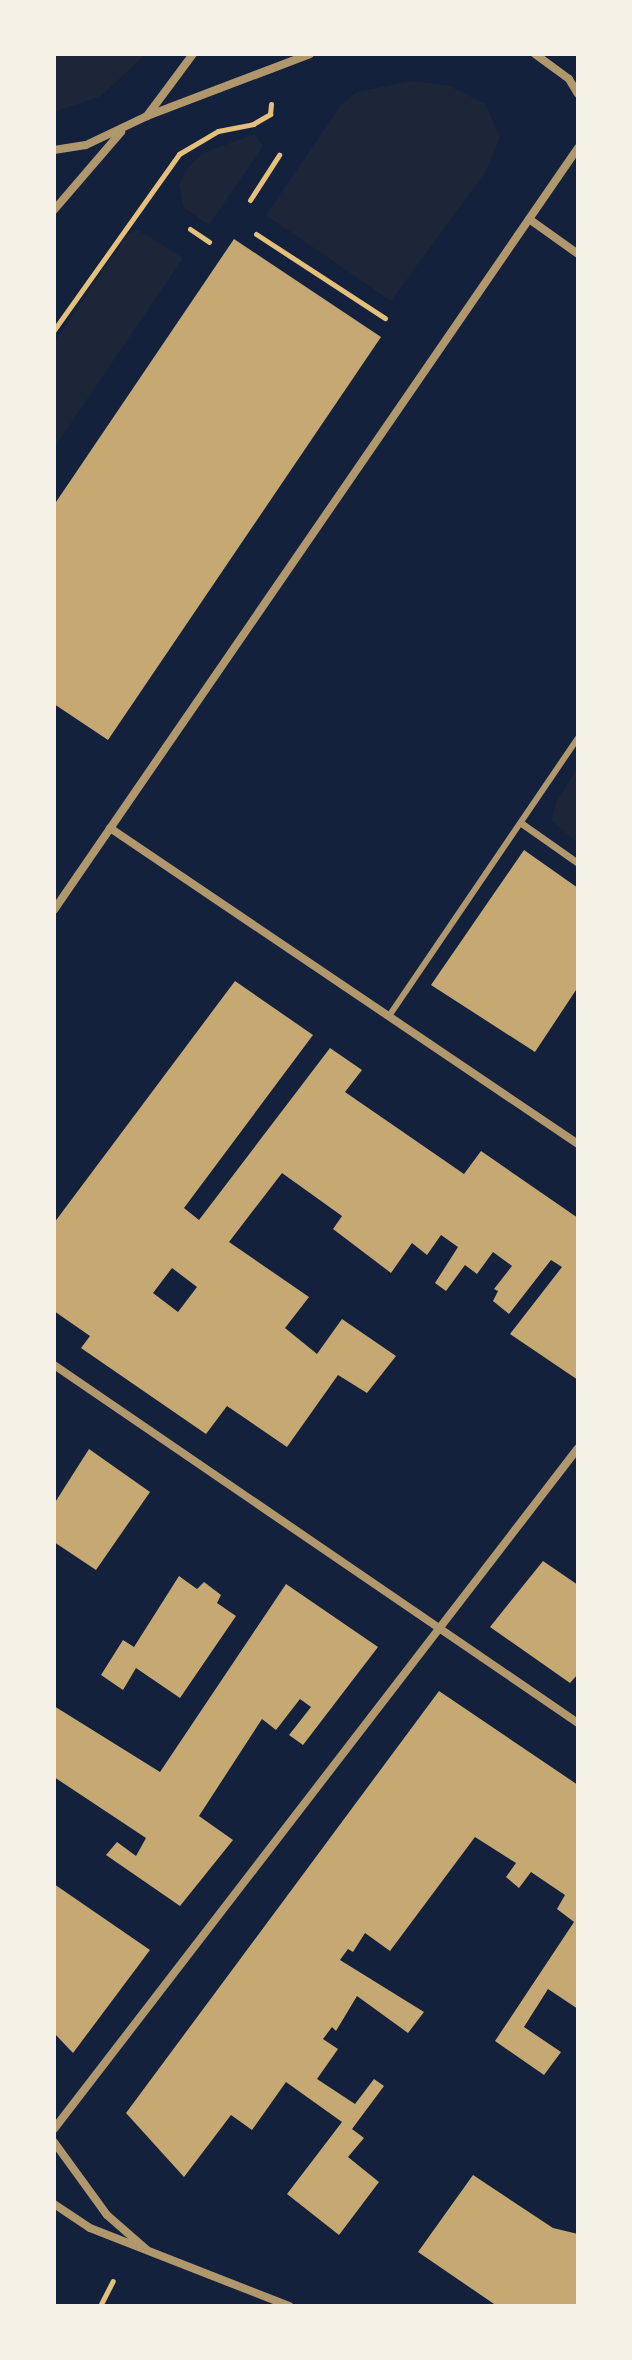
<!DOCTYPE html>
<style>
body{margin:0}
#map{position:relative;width:632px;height:2360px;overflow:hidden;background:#14213d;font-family:"Exo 2",sans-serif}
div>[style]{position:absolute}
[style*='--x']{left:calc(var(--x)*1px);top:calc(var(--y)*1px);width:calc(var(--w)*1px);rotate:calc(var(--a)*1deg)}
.green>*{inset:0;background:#1d2539}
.building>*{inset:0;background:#c6a872}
.path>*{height:5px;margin:-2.5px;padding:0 2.5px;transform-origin:2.5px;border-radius:2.5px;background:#e5c07b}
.service>*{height:6px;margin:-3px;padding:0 3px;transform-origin:3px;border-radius:3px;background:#b1986c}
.pedestrian>*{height:7px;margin:-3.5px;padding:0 3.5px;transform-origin:3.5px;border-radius:3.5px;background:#b1986c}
.minor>*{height:8px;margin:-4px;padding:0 4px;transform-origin:4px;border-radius:4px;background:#b1986c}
span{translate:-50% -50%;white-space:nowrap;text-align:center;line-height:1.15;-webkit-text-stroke:6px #f6f1e7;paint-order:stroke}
.frame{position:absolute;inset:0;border:56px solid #f6f1e7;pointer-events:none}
</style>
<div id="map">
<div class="green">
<div style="clip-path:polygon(54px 54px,146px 54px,101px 96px,54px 112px)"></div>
<div style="clip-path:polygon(412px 81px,450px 86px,485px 104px,500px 137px,486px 171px,391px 301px,266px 215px,341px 105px,357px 92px)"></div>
<div style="clip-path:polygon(255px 134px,263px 146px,209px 225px,184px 208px,179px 185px,186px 170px,203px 153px)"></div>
<div style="clip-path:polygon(138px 230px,183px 258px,54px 448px,54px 343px,128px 234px)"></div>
<div style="clip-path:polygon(578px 768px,578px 843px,552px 821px,556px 802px)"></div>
</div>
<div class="building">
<div style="clip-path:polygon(234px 239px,381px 337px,108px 740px,54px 704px,54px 505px)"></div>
<div style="clip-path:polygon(524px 850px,578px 888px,578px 987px,535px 1052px,431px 985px)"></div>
<div style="clip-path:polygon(evenodd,235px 981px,313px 1035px,184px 1208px,199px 1220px,330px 1048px,362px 1070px,345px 1092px,464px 1174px,481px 1151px,578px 1218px,578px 1380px,510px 1334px,562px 1267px,551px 1260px,509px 1314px,493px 1301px,498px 1291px,494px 1289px,512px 1266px,493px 1252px,477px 1274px,465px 1265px,446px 1291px,435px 1283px,458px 1247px,441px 1235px,427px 1255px,412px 1243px,391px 1273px,333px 1229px,342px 1216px,282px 1173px,229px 1242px,309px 1297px,285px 1328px,317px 1354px,342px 1319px,396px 1356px,367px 1393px,338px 1375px,287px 1447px,227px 1406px,206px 1434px,81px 1348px,90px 1336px,54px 1311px,54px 1223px,235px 981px,172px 1268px,197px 1287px,178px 1312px,153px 1293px,172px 1268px)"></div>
<div style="clip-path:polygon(89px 1449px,150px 1492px,96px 1570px,54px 1542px,54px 1504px)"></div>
<div style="clip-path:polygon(543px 1561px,578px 1585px,578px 1674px,570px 1683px,490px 1627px)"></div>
<div style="clip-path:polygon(179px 1576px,197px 1589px,204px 1582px,221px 1595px,217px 1603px,236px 1616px,180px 1698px,136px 1668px,123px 1690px,101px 1675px,123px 1640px,134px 1647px)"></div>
<div style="clip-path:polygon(286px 1584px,378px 1647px,303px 1745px,289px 1735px,311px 1707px,300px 1699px,276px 1730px,262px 1719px,199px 1816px,233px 1840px,180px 1906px,106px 1855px,117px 1842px,136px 1856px,146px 1838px,54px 1777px,54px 1706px,160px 1772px)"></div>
<div style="clip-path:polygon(439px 1691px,578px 1785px,578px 2009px,548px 1989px,524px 2027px,561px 2052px,544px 2075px,495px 2041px,574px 1922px,557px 1909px,565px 1895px,531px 1872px,519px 1888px,506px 1877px,516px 1863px,475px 1837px,390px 1951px,365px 1933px,353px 1952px,348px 1949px,340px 1960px,424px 2012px,408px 2033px,357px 1996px,336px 2031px,332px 2027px,323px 2039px,338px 2049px,317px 2079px,355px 2104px,374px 2079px,384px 2086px,352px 2129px,364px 2138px,348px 2157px,379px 2182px,339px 2235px,287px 2194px,342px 2122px,286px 2082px,252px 2130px,231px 2115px,184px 2177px,126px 2113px)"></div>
<div style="clip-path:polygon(54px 1884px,150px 1950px,73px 2053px,54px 2033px)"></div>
<div style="clip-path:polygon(473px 2175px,553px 2228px,578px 2234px,578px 2306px,497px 2306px,418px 2252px)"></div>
</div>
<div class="path">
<div style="--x:250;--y:200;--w:54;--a:-57.2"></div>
<div style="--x:190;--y:229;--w:23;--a:34"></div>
<div style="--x:256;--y:234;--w:154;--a:33.1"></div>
<div style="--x:54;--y:330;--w:216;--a:-54.6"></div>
<div style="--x:179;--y:154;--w:45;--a:-30.5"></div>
<div style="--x:218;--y:131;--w:36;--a:-11"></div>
<div style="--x:253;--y:124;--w:20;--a:-30"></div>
<div style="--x:270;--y:114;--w:10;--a:-84"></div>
<div style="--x:100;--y:2306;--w:28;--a:-63"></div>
</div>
<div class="service">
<div style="--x:389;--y:1016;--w:336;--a:-55.8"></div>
</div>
<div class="pedestrian">
<div style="--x:521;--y:823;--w:70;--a:35.1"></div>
</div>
<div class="minor">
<div style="--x:535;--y:54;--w:42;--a:36.3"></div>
<div style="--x:569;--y:79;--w:17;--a:59"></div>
<div style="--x:147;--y:116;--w:174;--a:-20.8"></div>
<div style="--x:54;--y:150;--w:32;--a:-9"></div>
<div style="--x:86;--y:145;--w:68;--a:-25.4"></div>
<div style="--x:147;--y:116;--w:77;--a:-53.4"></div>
<div style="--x:54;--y:210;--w:103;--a:-49.3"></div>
<div style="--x:529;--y:219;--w:60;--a:35.5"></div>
<div style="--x:110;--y:828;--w:565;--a:34.03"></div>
<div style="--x:54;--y:910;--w:925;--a:-55.49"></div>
<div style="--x:54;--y:1365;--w:635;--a:34.34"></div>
<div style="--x:54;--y:2129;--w:859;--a:-52.42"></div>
<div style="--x:54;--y:2142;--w:90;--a:54"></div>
<div style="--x:107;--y:2215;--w:52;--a:41.1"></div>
<div style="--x:54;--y:2204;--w:43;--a:33.7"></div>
<div style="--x:90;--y:2228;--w:214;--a:21.4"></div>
</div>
<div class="frame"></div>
</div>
